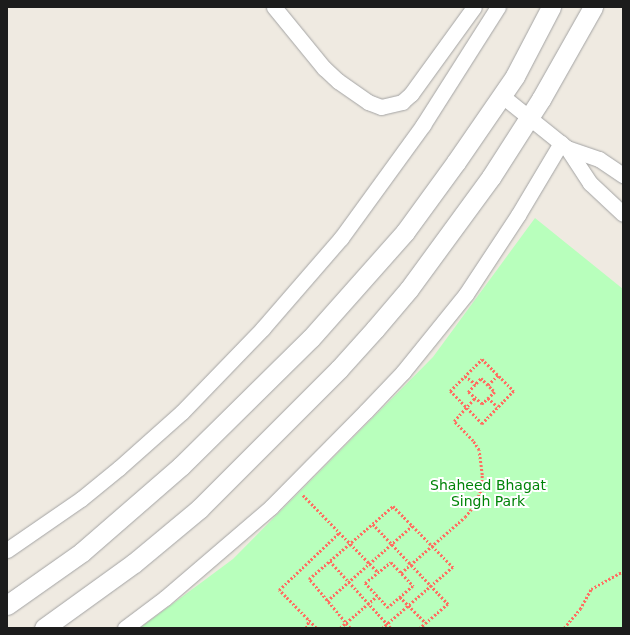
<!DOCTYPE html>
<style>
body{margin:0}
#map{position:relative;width:630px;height:635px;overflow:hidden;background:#efeae1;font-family:"DejaVu Sans",sans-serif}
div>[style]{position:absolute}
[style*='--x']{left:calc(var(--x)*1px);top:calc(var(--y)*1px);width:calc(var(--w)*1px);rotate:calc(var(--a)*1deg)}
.park>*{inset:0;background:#b8ffbc}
.path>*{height:2.5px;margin-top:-1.25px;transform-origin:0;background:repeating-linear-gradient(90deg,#ff6e61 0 2px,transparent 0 4px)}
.roads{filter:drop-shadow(0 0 1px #a3a3a3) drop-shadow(0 0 1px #a3a3a3)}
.minor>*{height:15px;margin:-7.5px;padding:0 7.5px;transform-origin:7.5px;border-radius:7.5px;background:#fff}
.tertiary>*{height:19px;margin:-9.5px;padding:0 9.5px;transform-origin:9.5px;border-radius:9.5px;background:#fff}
span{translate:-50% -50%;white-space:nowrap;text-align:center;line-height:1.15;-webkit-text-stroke:4px #fff;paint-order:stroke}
.park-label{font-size:14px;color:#008408}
.frame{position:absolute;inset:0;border:8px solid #1c1c1c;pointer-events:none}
</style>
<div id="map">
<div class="park">
<div style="clip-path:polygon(535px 218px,623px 289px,623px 628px,140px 628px,233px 559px,433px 357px)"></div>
</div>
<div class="path">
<div style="--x:482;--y:359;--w:45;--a:45"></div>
<div style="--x:514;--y:391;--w:46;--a:134.1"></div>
<div style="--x:482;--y:424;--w:46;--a:-134.1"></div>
<div style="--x:450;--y:391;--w:45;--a:-45"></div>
<div style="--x:465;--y:376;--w:14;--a:36"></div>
<div style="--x:481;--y:378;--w:20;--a:45"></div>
<div style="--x:495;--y:392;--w:18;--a:137"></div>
<div style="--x:482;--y:404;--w:18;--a:-139"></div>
<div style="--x:468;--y:392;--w:19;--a:-47"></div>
<div style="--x:488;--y:385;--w:14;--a:-45"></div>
<div style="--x:488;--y:398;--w:13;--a:42"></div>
<div style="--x:303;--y:495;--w:107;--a:45.8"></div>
<div style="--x:373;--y:524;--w:110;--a:46.8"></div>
<div style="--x:448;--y:604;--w:37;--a:139"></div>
<div style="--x:330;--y:561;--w:91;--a:47.7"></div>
<div style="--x:391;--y:562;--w:33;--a:47"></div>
<div style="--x:413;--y:586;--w:33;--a:139"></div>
<div style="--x:388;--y:608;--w:34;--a:-133"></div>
<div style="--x:365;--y:583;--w:33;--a:-39"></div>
<div style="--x:401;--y:573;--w:85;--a:-41.2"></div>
<div style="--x:465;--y:517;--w:16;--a:-52"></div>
<div style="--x:475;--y:504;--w:15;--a:-67"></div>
<div style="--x:481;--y:490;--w:15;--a:-86"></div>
<div style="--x:482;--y:475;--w:25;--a:-97"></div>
<div style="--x:479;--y:450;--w:11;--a:-124"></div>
<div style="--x:473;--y:441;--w:28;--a:-134"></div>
<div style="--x:454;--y:421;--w:31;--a:-48"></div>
<div style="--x:400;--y:597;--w:37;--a:45"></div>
<div style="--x:327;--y:601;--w:113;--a:-41.4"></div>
<div style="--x:306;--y:628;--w:9;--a:-69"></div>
<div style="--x:316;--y:628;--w:53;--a:-134.2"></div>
<div style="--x:279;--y:590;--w:84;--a:-43.6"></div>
<div style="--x:340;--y:628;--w:49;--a:-40.9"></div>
<div style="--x:350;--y:628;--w:64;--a:-129.9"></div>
<div style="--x:309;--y:579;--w:111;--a:-41"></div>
<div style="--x:393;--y:506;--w:86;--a:45.5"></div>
<div style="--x:453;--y:567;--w:93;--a:138.9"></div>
<div style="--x:564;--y:628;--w:25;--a:-50"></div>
<div style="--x:580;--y:609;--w:23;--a:-61"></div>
<div style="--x:591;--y:589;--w:37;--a:-29"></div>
</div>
<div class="roads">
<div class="minor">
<div style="--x:274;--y:7;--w:79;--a:50.7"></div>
<div style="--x:324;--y:68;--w:19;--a:43"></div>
<div style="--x:338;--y:81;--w:37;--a:35"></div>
<div style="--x:368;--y:102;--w:14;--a:21"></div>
<div style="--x:381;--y:107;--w:22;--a:-13"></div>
<div style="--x:402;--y:102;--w:12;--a:-42"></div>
<div style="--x:411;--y:94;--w:107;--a:-54.1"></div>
<div style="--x:501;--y:95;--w:85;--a:38.8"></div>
<div style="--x:567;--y:148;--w:42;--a:56.7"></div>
<div style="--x:590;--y:183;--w:45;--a:43.2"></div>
<div style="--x:567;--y:148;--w:34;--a:19"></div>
<div style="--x:599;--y:159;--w:29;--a:34"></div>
<div style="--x:7;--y:550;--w:90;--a:-34.6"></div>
<div style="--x:81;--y:499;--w:49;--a:-39.2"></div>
<div style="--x:119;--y:468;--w:84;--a:-41.6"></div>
<div style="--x:182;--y:412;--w:117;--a:-46"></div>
<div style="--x:263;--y:328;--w:119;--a:-49.1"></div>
<div style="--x:341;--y:238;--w:140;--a:-54"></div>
<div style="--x:423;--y:125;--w:140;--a:-57.6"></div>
<div style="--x:125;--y:628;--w:50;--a:-36.9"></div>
<div style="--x:165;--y:598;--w:140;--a:-40.6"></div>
<div style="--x:271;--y:507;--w:135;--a:-45.3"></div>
<div style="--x:366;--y:411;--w:54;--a:-46.5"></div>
<div style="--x:403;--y:372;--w:100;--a:-51.1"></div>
<div style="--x:466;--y:294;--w:95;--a:-56.6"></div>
<div style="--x:518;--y:215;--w:84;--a:-59.2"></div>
</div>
<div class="tertiary">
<div style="--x:7;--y:605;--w:92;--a:-35.2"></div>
<div style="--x:82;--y:552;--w:131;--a:-41"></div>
<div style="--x:181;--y:466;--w:182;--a:-44.6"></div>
<div style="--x:311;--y:338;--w:142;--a:-48.4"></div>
<div style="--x:405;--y:232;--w:87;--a:-53.9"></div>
<div style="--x:456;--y:162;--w:104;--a:-55.5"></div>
<div style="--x:515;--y:76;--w:78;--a:-62.4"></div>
<div style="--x:44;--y:628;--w:111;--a:-35.8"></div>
<div style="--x:134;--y:563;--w:85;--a:-39.7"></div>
<div style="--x:199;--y:509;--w:198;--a:-45"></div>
<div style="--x:339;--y:369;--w:54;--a:-48"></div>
<div style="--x:375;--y:329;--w:52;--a:-49.6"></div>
<div style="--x:409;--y:289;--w:139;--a:-53.8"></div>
<div style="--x:491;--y:177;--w:93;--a:-57.3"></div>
<div style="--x:541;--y:99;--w:106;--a:-60.5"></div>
</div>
</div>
<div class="park-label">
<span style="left:488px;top:493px">Shaheed Bhagat<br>Singh Park</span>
</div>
<div class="frame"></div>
</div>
